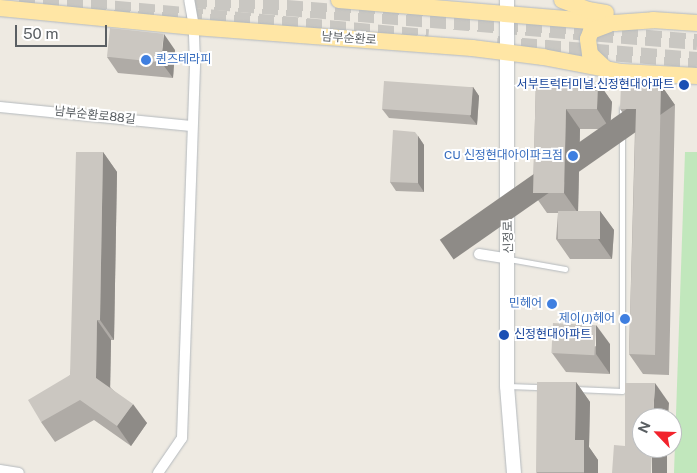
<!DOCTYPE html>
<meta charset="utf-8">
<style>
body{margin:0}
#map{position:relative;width:697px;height:473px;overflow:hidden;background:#eeeae2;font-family:"Public Sans","Noto Sans KR",sans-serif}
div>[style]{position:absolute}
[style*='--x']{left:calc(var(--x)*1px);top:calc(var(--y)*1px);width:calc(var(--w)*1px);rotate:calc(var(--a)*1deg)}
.green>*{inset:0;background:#c1e7bc}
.primary-tunnel>*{height:16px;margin-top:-8px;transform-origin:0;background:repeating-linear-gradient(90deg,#c9c7c2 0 16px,transparent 0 24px)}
.roads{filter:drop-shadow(0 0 1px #b4b9bd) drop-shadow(0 0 1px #b4b9bd)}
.lane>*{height:5px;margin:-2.5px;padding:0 2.5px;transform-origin:2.5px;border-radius:2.5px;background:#fff}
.street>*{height:10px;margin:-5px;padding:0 5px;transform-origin:5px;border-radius:5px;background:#fff}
.secondary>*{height:14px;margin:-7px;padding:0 7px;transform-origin:7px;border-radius:7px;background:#fff}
.primary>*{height:16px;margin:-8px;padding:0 8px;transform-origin:8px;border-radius:8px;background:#ffe6a5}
.wall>*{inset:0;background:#afaba6}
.shaded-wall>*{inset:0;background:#8e8b87;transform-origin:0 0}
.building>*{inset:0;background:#cbc7c1;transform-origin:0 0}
.dots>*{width:14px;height:14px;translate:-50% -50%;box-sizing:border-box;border:2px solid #fff;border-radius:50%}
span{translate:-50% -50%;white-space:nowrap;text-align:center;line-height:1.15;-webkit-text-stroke:4px #fff;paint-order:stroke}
.street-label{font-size:12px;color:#5a5f63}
.shop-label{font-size:12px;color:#366cbe}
.left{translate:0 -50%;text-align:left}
.right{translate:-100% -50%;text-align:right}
.transit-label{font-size:12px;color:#164399}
.north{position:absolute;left:632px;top:408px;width:50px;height:50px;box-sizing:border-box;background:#fff;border:1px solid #bdbfc1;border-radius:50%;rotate:294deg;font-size:14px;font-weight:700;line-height:20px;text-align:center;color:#5a5f63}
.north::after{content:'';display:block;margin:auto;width:18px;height:22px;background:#f2232c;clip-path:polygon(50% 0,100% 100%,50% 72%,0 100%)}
.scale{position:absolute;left:15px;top:25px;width:92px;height:22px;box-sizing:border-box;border:2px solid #5a5f63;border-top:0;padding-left:6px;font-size:15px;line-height:18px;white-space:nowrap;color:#5a5f63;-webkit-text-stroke:4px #fff;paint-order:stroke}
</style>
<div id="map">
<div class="green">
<div style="clip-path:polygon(685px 152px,697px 152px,697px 473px,674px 473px)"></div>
</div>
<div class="primary-tunnel">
<div style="--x:19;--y:0;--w:411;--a:5.2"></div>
<div style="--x:191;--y:0;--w:508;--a:4.74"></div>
<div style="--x:497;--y:44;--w:201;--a:4.6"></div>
</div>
<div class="roads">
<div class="lane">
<div style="--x:509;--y:259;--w:57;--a:10.1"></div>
<div style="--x:508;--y:386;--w:34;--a:2"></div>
<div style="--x:575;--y:389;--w:47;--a:2.4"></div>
<div style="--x:622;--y:391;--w:283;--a:-90"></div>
</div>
<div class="street">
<div style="--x:0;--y:107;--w:192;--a:5.7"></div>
<div style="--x:479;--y:254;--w:30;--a:9"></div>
<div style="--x:0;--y:470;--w:19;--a:9"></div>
<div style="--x:158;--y:473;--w:42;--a:-55.6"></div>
<div style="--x:182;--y:438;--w:374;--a:-88"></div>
<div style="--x:195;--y:64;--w:37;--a:-92"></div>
<div style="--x:194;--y:27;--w:27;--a:-100"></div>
</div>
<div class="secondary">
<div style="--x:507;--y:0;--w:386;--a:90"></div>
<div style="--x:507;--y:386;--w:87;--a:85.4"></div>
</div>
<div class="primary">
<div style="--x:339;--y:0;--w:276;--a:4.8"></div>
<div style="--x:614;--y:23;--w:39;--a:-4"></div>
<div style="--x:653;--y:20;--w:44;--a:3.9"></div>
<div style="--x:562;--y:0;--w:28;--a:21"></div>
<div style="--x:588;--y:10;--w:18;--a:9"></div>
<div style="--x:0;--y:8;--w:195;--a:5.6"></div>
<div style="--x:194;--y:27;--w:279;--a:4.3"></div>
<div style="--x:472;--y:48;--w:72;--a:7.2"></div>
<div style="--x:543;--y:57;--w:80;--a:10.8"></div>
<div style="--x:622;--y:72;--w:75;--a:3.1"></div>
<div style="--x:606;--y:69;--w:22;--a:-137"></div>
<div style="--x:590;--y:54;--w:15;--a:-98"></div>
<div style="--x:588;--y:39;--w:9;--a:-69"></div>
<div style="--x:591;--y:31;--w:19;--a:-21"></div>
</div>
</div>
<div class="wall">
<div style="clip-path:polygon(175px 50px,173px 78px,118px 73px,107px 57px)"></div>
<div style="clip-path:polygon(536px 80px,598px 82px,612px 102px,610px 129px,580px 129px,578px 211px,600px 211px,614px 230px,612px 259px,570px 259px,556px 239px,558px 213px,547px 213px,533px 193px)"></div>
<div style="clip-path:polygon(661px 85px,675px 105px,669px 375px,643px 374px,629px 354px,635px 129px,634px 129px,620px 109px)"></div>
<div style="clip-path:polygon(473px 87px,479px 96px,477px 125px,389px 118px,382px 109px)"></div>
<div style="clip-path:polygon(418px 136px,424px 145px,424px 192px,396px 191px,390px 182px)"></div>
<div style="clip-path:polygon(103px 152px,117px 172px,114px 340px,111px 340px,110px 387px,147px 423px,131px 446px,94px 420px,55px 442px,41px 422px,70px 375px)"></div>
<div style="clip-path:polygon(610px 344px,610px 374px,566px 372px,552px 353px)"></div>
<div style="clip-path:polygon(576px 382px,590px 402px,589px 447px,598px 460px,598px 473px,537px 473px,536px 472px)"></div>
</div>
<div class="shaded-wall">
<div style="clip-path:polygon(164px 34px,175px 50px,173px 78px,161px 62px)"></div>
<div style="clip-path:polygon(598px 82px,612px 102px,610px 129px,597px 109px)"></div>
<div style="left:661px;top:85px;width:24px;height:270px;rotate:55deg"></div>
<div style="clip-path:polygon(473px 87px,479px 96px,477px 125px,470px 116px)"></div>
<div style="clip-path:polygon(566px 109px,580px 129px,578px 213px,564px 193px)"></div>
<div style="clip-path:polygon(418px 136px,424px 145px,424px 192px,418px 183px)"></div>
<div style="clip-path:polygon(103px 152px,117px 172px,114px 340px,100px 320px)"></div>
<div style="clip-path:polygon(600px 211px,614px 230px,612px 259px,598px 239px)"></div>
<div style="clip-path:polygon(97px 320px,111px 340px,110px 397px,96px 378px)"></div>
<div style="clip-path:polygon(596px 325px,610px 344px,610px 374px,596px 354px)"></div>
<div style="clip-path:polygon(576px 382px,590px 402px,589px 447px,598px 460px,598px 473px,584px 473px,584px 472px,575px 440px)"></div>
<div style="clip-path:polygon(655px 383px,669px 403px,668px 418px,653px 418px)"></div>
<div style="clip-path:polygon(133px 404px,147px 423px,131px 446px,117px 426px)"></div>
<div style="left:652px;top:448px;width:15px;height:25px"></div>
</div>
<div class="building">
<div style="left:110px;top:28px;width:54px;height:29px;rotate:6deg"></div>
<div style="clip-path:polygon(536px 80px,598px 82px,597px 109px,566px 109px,564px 193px,533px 193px)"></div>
<div style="left:384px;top:81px;width:89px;height:28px;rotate:4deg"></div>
<div style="clip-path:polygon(621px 84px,661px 85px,655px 355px,629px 354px,636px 109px,620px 109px)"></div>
<div style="clip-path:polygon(393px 130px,415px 132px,418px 136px,418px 183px,390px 182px)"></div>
<div style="clip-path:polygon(76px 152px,103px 152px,100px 320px,97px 320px,96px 378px,133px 404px,117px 426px,80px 400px,41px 422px,28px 400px,70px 375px)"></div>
<div style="left:558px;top:211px;width:42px;height:28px"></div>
<div style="left:553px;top:323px;width:43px;height:30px;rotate:3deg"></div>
<div style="clip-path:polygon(537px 382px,576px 382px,575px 440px,584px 440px,584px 472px,536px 472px)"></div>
<div style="clip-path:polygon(625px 383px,655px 383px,653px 418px,642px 418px,642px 448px,652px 448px,651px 473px,612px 473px,614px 445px,625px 446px)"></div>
</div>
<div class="dots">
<div style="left:146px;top:60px;background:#3f7fe0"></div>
<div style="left:684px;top:85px;background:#1a4fb4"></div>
<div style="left:573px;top:156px;background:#3f7fe0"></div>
<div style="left:552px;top:304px;background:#3f7fe0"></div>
<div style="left:625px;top:319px;background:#3f7fe0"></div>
<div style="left:504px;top:335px;background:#1a4fb4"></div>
</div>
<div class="street-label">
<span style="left:349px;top:39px;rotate:4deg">남부순환로</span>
<span style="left:95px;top:116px;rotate:6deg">남부순환로88길</span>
<span style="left:509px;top:237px;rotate:-91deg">신정로</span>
</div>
<div class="shop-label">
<span class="left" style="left:156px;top:60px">퀸즈테라피</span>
<span class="right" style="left:563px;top:156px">CU 신정현대아이파크점</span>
<span class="right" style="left:542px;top:304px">민헤어</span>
<span class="right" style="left:615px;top:319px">제이(J)헤어</span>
</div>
<div class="transit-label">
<span class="right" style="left:674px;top:85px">서부트럭터미널.신정현대아파트</span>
<span class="left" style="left:514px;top:335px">신정현대아파트</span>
</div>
<div class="north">N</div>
<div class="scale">50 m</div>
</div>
